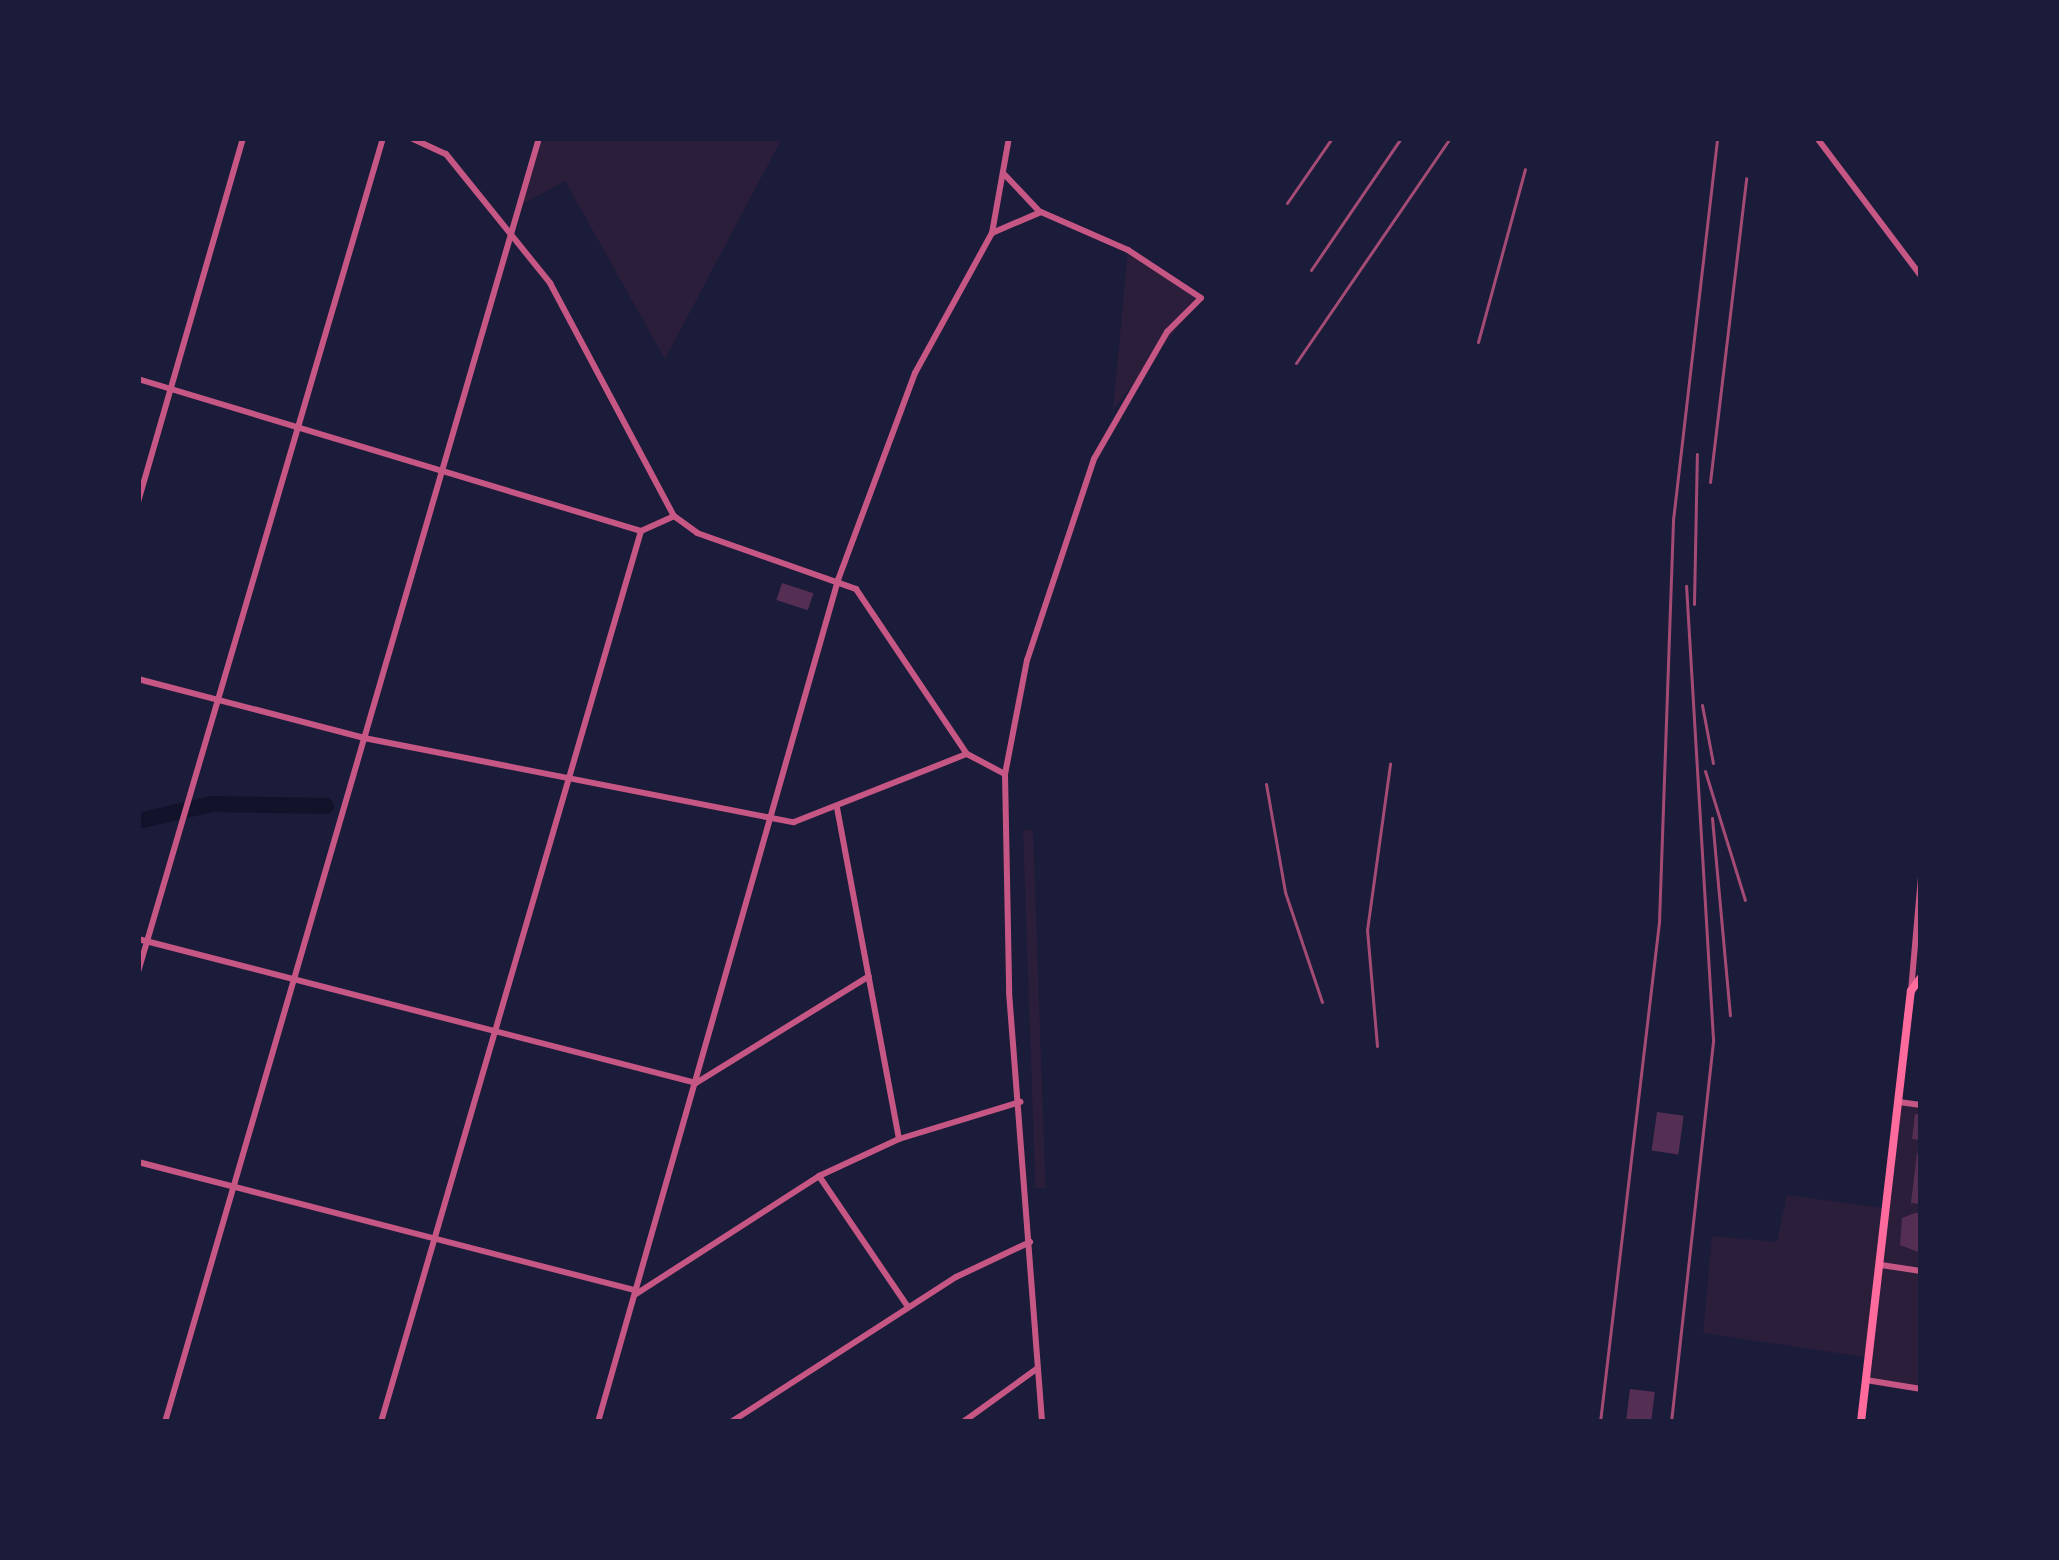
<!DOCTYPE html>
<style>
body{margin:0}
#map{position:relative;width:2059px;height:1560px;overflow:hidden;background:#1b1b3a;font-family:Roboto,sans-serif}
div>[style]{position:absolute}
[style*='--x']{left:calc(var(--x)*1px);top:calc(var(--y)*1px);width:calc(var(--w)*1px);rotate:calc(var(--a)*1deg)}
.green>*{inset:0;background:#2a1e3b;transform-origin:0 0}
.river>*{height:16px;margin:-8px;padding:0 8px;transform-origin:8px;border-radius:8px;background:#12122b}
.building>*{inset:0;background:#542f53;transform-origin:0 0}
.minor>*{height:6px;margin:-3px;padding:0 3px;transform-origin:3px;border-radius:3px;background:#c65784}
.tertiary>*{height:6px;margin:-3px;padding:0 3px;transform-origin:3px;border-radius:3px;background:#c65784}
.secondary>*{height:8px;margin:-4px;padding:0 4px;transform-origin:4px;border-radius:4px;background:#ff6b9d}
.rail>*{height:3px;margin:-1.5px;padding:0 1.5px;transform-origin:1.5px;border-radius:1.5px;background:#a44b75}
span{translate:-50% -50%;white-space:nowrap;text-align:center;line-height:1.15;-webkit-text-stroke:9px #1b1b3a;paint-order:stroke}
.frame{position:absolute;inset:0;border:141px solid #1b1b3a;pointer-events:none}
</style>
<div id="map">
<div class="green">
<div style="clip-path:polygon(539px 138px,782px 138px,665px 359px,565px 181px,519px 206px)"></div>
<div style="clip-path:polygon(1128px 250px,1201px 298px,1113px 410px)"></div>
<div style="left:1033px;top:830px;width:358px;height:10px;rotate:88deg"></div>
<div style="clip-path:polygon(1902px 1103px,1921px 1105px,1921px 1389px,1870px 1381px)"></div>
<div style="clip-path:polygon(1787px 1195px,1883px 1208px,1865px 1357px,1703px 1333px,1712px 1236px,1777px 1242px)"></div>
</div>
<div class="river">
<div style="--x:138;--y:821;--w:76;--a:-12.9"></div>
<div style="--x:212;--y:804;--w:114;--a:1"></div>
</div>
<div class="building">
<div style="left:782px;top:583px;width:33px;height:18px;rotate:18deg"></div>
<div style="left:1657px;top:1112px;width:27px;height:39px;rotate:8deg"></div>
<div style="clip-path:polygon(1915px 1114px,1921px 1115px,1921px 1140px,1912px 1139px)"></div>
<div style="clip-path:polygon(1917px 1153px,1921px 1154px,1921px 1204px,1911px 1203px)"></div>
<div style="clip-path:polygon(1915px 1213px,1921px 1213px,1921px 1253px,1900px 1245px,1902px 1218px)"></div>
<div style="left:1630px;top:1389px;width:25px;height:31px;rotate:7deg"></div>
</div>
<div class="minor">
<div style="--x:411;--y:138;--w:38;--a:25"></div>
<div style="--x:446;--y:154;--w:166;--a:51.1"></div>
<div style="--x:550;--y:283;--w:264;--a:62"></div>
<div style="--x:674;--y:516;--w:29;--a:36"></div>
<div style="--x:697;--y:533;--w:169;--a:19.4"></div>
<div style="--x:856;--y:589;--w:199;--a:56.1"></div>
<div style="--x:967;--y:754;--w:43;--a:27.8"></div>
<div style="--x:1817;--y:138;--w:173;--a:53"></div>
<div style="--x:1005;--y:175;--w:50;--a:46.6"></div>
<div style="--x:992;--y:233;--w:53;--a:-23.2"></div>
<div style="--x:1041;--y:212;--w:95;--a:23.6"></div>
<div style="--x:1128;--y:250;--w:87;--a:33.3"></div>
<div style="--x:1201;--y:298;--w:48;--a:135"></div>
<div style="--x:1167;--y:332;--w:146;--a:119.9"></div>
<div style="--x:1094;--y:459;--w:212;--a:108.4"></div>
<div style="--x:1027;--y:660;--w:116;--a:100.9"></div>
<div style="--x:1005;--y:774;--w:218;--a:88.9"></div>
<div style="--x:1009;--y:992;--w:431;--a:85.6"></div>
<div style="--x:138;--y:379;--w:525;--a:16.81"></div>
<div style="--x:641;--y:531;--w:36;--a:-24"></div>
<div style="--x:138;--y:502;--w:379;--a:-73.9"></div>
<div style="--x:138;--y:679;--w:234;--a:14.6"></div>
<div style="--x:364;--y:738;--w:438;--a:11.1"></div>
<div style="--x:794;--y:822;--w:186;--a:-21.5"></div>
<div style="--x:138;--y:939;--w:576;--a:14.47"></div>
<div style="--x:696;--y:1083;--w:203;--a:-31.7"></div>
<div style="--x:138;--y:972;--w:869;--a:-73.63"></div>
<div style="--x:1911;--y:991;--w:115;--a:-85"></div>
<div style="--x:1899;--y:1102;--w:22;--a:8"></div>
<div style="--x:899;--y:1139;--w:127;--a:-17"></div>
<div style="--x:138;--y:1162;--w:512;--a:14.47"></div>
<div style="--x:819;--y:1176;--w:158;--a:55.8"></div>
<div style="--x:1881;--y:1265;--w:40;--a:8.5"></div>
<div style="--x:636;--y:1294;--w:218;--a:-32.8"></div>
<div style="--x:819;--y:1176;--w:88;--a:-24.8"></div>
<div style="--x:899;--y:1139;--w:338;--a:-100.6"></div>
<div style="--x:165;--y:1422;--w:1337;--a:-73.76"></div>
<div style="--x:381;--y:1422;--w:928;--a:-73.73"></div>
<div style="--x:598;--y:1422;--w:876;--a:-74.09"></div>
<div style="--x:838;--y:580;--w:221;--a:-69.6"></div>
<div style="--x:915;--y:373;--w:160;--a:-61.2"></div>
<div style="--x:992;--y:233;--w:97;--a:-79.9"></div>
<div style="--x:731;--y:1422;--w:268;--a:-32.8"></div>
<div style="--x:956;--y:1277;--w:82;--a:-25.3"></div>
<div style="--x:963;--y:1422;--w:92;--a:-35.8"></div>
</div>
<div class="tertiary">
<div style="--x:1866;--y:1380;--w:56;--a:9.3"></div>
</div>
<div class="secondary">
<div style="--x:1861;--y:1422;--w:434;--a:-83.4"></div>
<div style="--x:1911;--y:991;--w:17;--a:-54"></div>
</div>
<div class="rail">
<div style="--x:1287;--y:203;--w:79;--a:-55.3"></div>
<div style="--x:1311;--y:270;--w:160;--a:-55.7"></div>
<div style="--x:1478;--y:342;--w:179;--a:-74.8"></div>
<div style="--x:1296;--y:363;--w:273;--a:-55.6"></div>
<div style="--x:1710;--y:482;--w:306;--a:-83.2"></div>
<div style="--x:1694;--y:604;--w:150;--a:-88.9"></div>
<div style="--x:1702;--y:705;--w:59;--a:79.3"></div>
<div style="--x:1705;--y:771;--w:135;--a:72.8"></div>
<div style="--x:1266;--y:784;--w:110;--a:80"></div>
<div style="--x:1285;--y:892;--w:116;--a:71.4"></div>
<div style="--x:1712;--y:818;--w:198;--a:84.8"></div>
<div style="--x:1377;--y:1046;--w:116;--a:-94.9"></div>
<div style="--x:1367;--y:930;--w:168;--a:-82.1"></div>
<div style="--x:1600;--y:1422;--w:503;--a:-83.27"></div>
<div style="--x:1659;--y:922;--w:402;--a:-88"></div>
<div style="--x:1673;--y:520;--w:385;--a:-83.4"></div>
<div style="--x:1671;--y:1422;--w:385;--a:-83.7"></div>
<div style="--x:1713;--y:1039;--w:454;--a:-93.4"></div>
</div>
<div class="frame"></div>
</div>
